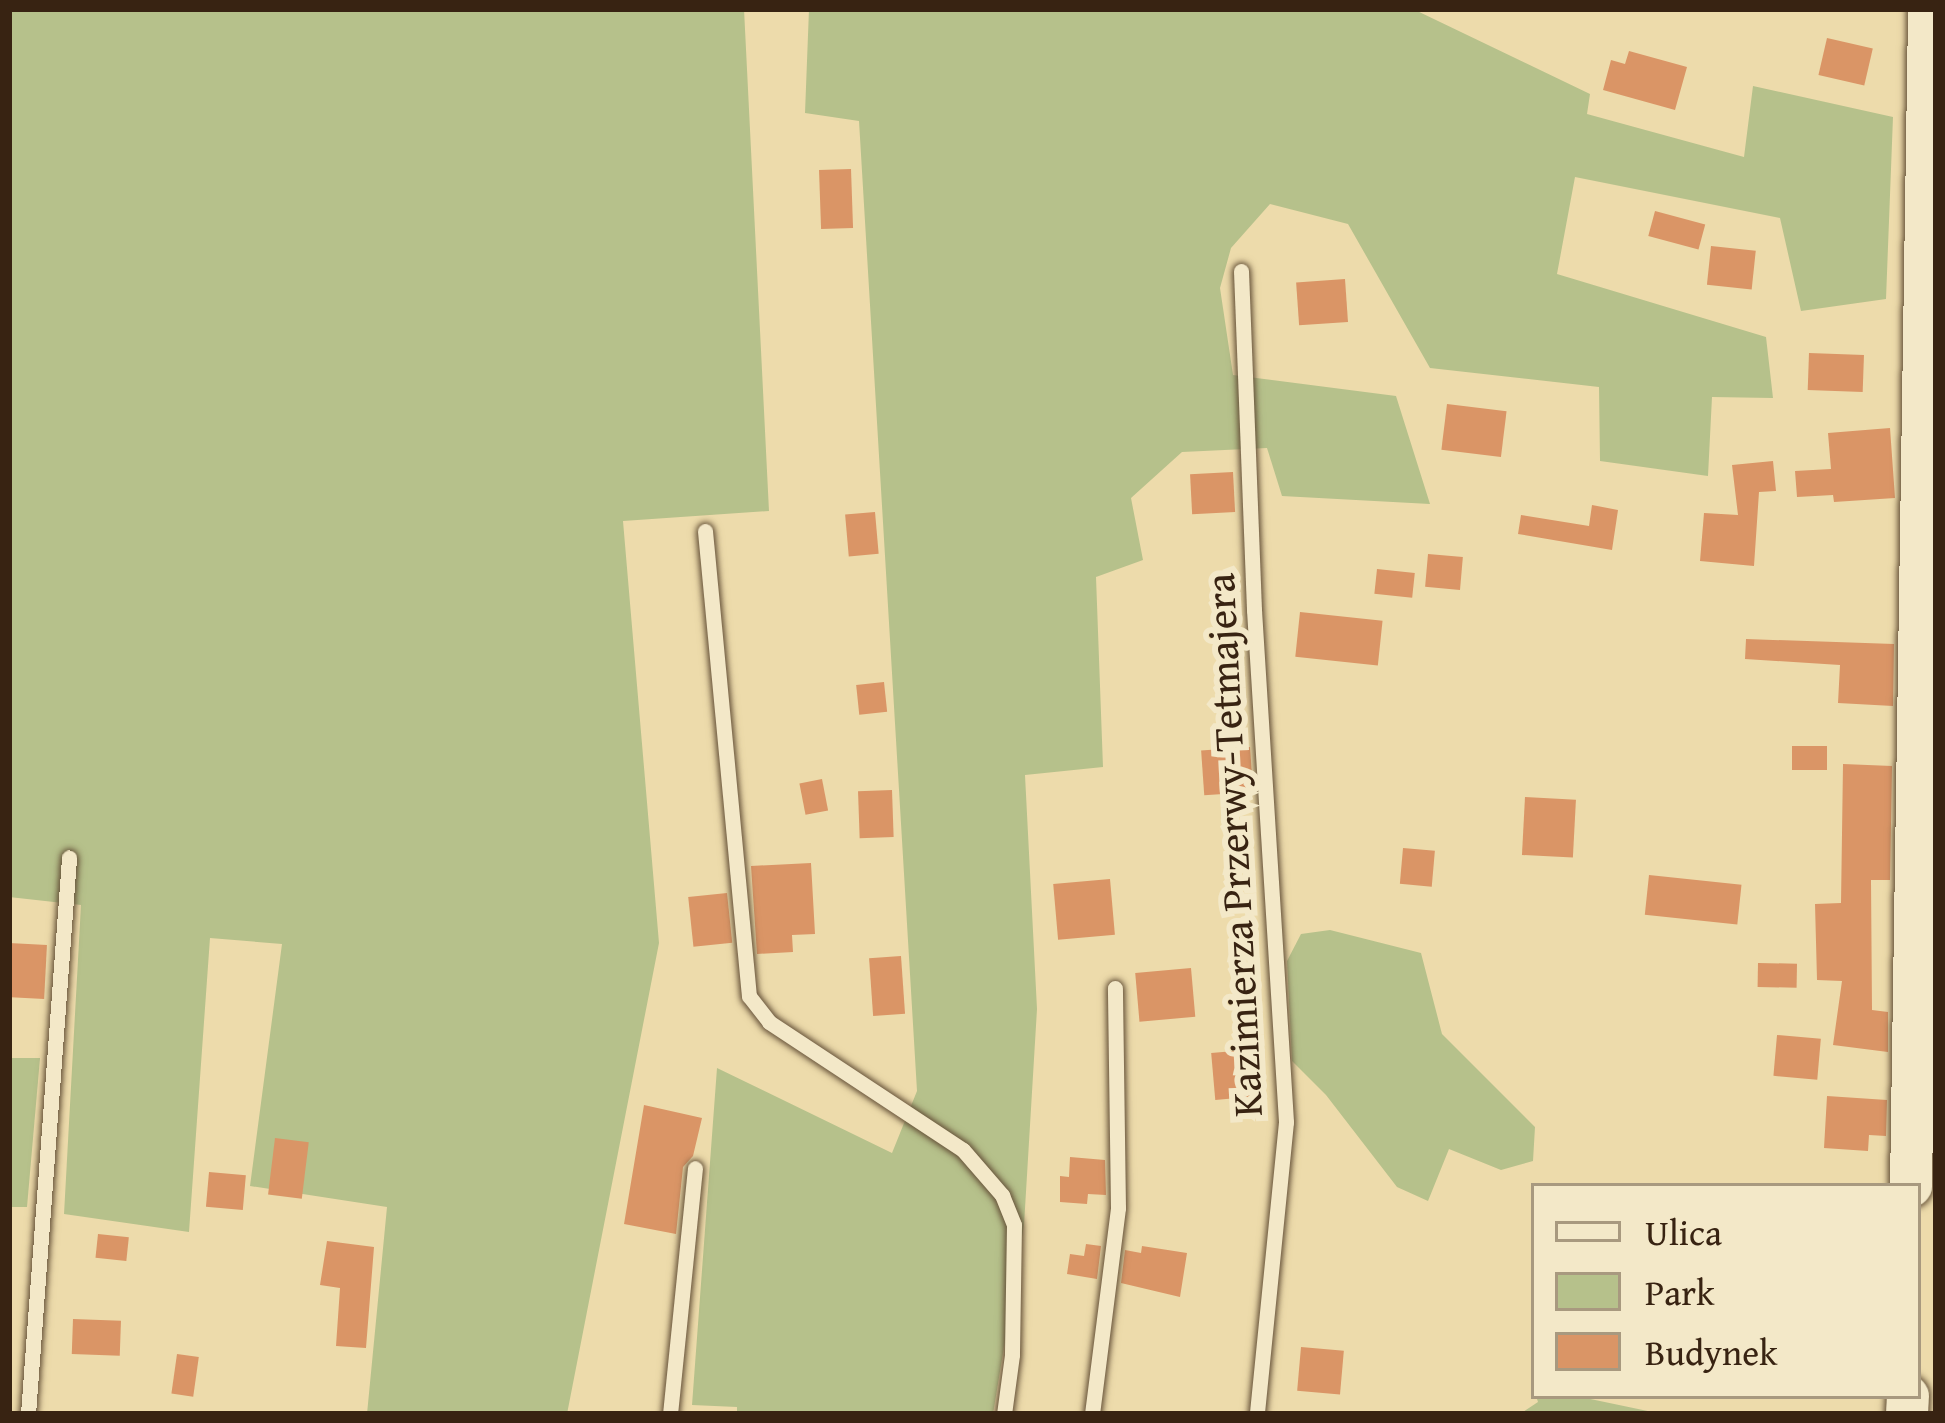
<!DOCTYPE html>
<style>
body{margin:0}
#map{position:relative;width:1945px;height:1423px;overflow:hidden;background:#eddbab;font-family:"Gentium Book Plus",serif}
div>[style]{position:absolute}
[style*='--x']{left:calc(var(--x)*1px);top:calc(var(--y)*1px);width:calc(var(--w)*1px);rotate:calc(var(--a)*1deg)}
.green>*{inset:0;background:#b6c18b}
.building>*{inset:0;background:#da9566;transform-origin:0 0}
.roads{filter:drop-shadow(0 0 3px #655138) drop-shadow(0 0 3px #655138)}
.lane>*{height:15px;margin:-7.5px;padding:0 7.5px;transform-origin:7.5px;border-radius:7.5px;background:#f3e8c8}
.secondary>*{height:42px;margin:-21px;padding:0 21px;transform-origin:21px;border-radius:21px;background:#f3e8c8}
span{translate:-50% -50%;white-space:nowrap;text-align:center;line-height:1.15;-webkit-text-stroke:12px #f3e8c8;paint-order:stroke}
.street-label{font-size:42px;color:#382312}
.frame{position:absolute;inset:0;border:12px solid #382312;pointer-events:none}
.legend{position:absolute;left:1531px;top:1183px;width:390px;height:216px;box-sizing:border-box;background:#f3e8c8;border:3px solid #a8997f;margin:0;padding:15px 21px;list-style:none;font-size:36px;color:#382312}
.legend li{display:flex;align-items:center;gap:24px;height:60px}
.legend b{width:60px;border:3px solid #a8997f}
</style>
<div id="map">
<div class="green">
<div style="clip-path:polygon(9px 9px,744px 9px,769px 511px,623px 521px,659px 943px,567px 1414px,367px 1414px,387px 1207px,250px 1186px,282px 944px,210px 938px,189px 1232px,64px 1214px,81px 905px,9px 897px)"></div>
<div style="clip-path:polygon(809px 9px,1413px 9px,1590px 94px,1587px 114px,1744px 157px,1753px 86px,1893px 117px,1886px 299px,1801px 311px,1780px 218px,1575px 177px,1557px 274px,1766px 337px,1773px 398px,1712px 397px,1708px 476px,1600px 461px,1599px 387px,1430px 368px,1348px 224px,1270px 204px,1231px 248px,1220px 288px,1233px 375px,1396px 396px,1430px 504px,1282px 496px,1267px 448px,1182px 452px,1131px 498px,1143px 560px,1096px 577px,1103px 767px,1025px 775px,1037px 1009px,1024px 1225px,993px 1414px,737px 1414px,737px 1407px,692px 1405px,717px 1068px,892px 1153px,917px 1091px,859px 121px,805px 113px)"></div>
<div style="clip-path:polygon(1330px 930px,1421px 953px,1442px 1034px,1535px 1127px,1533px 1161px,1501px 1170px,1449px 1149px,1428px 1201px,1397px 1187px,1326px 1095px,1292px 1061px,1287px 961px,1301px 934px)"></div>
<div style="clip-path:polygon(9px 1058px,40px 1058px,27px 1207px,9px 1207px)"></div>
<div style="clip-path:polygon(1536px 1396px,1576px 1396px,1662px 1414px,1520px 1414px,1538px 1402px)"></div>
</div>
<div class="building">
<div style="left:1827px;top:38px;width:47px;height:38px;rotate:13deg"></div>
<div style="clip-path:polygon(1629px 51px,1687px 67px,1675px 110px,1603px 90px,1611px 60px,1625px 64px)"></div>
<div style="left:851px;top:169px;width:59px;height:32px;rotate:88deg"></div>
<div style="left:1655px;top:211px;width:52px;height:26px;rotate:15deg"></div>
<div style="left:1711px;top:246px;width:45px;height:39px;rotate:6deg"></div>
<div style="left:1345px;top:279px;width:43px;height:49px;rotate:86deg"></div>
<div style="left:1809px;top:353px;width:55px;height:37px;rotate:2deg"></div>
<div style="left:1447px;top:404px;width:60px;height:46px;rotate:7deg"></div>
<div style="clip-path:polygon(1890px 428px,1895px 498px,1834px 502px,1833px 495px,1797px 497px,1795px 471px,1831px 469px,1828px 433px)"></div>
<div style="clip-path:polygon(1773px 461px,1776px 491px,1759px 492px,1754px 566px,1700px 561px,1704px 513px,1738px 515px,1732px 465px)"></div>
<div style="left:1233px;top:472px;width:40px;height:43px;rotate:87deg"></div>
<div style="clip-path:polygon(1592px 505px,1618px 510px,1612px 550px,1518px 534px,1521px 515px,1589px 526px)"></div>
<div style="left:875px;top:512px;width:42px;height:30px;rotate:85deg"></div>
<div style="left:1428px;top:554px;width:35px;height:33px;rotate:5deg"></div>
<div style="left:1377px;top:569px;width:38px;height:25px;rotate:6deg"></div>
<div style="left:1300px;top:612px;width:83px;height:45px;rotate:6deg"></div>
<div style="clip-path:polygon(1746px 639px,1894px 644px,1893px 706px,1838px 703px,1840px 665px,1745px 659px)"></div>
<div style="left:884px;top:682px;width:30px;height:28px;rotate:84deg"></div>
<div style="left:1792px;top:746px;width:35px;height:24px"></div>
<div style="left:1250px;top:747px;width:45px;height:49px;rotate:86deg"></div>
<div style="clip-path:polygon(1843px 764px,1892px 766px,1890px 880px,1871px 880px,1872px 1010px,1888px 1012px,1888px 1052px,1833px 1045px,1842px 981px,1817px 980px,1815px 904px,1841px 903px)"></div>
<div style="left:822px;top:779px;width:32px;height:23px;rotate:79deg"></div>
<div style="left:892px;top:790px;width:47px;height:34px;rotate:88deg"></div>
<div style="left:1525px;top:797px;width:51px;height:58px;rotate:3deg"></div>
<div style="left:1403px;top:848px;width:32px;height:36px;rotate:5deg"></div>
<div style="clip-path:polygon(811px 863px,815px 934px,792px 935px,793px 952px,757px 954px,751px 866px)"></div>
<div style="left:1649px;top:875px;width:93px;height:40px;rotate:6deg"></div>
<div style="left:1110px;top:879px;width:56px;height:57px;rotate:85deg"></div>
<div style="left:727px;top:893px;width:50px;height:39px;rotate:84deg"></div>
<div style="left:9px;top:943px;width:38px;height:54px;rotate:3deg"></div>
<div style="left:901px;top:956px;width:58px;height:32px;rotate:86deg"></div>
<div style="left:1758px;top:963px;width:39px;height:24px;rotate:1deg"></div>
<div style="left:1191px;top:968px;width:49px;height:56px;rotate:85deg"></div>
<div style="left:1777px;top:1035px;width:44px;height:41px;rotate:5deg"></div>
<div style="left:1258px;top:1049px;width:47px;height:47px;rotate:85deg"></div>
<div style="clip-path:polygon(1827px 1096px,1887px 1100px,1886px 1136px,1869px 1135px,1868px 1151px,1824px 1148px)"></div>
<div style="clip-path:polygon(644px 1105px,702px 1118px,693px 1156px,683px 1167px,676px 1234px,624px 1224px)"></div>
<div style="left:275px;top:1138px;width:34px;height:57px;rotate:7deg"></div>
<div style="clip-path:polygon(1070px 1157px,1105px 1160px,1106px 1195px,1088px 1194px,1087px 1204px,1060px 1202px,1060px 1176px,1069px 1177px)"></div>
<div style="left:209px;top:1172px;width:37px;height:35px;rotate:5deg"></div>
<div style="left:98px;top:1234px;width:31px;height:24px;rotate:6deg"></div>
<div style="clip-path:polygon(327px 1241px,374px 1247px,366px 1348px,336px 1346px,340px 1288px,320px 1285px)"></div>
<div style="clip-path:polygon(1086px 1244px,1101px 1246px,1097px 1279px,1067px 1274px,1070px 1254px,1084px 1256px)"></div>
<div style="clip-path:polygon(1142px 1246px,1187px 1253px,1180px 1297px,1121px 1283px,1125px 1250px,1141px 1253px)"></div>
<div style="left:73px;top:1319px;width:48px;height:35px;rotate:2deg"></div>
<div style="left:1301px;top:1347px;width:43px;height:44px;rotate:5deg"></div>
<div style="left:177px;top:1354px;width:22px;height:40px;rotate:8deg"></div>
</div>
<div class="roads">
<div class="lane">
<div style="--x:1241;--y:271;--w:339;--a:87.8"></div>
<div style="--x:1254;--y:610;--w:513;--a:86.42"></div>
<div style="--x:1286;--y:1122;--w:293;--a:95.7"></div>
<div style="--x:705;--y:531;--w:467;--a:84.6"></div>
<div style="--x:749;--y:996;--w:33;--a:52"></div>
<div style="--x:769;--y:1022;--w:232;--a:33.4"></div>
<div style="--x:963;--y:1150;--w:60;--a:49.1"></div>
<div style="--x:1002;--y:1195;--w:32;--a:68"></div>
<div style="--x:1014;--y:1225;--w:130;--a:90.9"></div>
<div style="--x:1012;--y:1355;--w:60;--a:97.7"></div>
<div style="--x:28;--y:1414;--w:558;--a:-85.78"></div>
<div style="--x:670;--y:1414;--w:247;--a:-84.2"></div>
<div style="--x:1092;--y:1414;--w:208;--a:-82.8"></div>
<div style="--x:1118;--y:1208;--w:220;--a:-90.8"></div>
</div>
<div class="secondary">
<div style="--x:1911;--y:1186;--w:1177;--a:-89.12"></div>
<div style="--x:1907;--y:1414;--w:18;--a:-87"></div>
</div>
</div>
<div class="street-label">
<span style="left:1233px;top:845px;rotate:-93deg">Kazimierza Przerwy-Tetmajera</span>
</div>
<div class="frame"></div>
<ul class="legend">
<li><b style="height:15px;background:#f3e8c8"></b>Ulica</li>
<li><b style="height:33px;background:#b6c18b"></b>Park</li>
<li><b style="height:33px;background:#da9566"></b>Budynek</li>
</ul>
</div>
